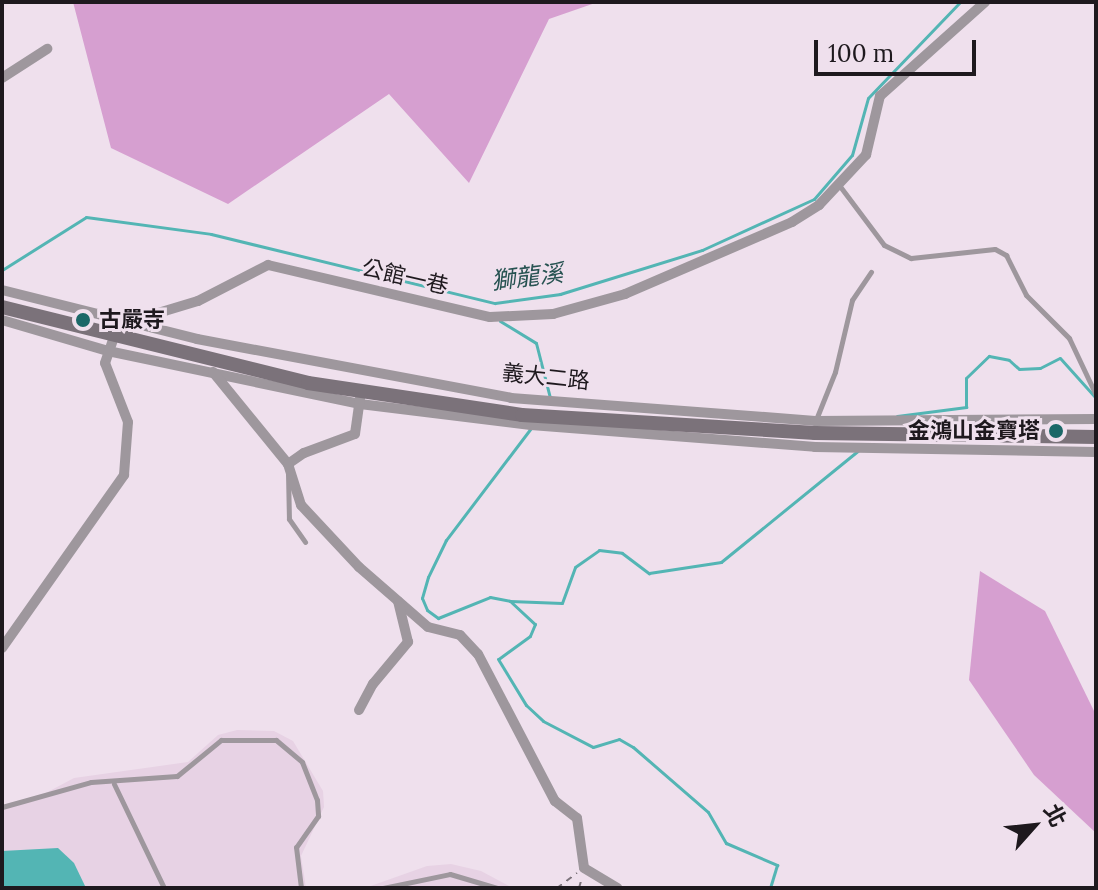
<!DOCTYPE html>
<meta charset="utf-8">
<style>
body{margin:0}
#map{position:relative;width:1098px;height:890px;overflow:hidden;background:#efe0ed;font-family:Lora,"Noto Sans TC",serif}
div>[style]{position:absolute}
[style*='--x']{left:calc(var(--x)*1px);top:calc(var(--y)*1px);width:calc(var(--w)*1px);rotate:calc(var(--a)*1deg)}
.built>*{inset:0;background:#e7d2e4}
.forest>*{inset:0;background:#d69fd0}
.water>*{inset:0;background:#53b5b4}
.stream>*{height:3px;margin:-1.5px;padding:0 1.5px;transform-origin:1.5px;border-radius:1.5px;background:#53b5b4}
.path>*{height:2px;margin-top:-1px;transform-origin:0;background:repeating-linear-gradient(90deg,#7c737b 0 6px,transparent 0 12px)}
.lane>*{height:5px;margin:-2.5px;padding:0 2.5px;transform-origin:2.5px;border-radius:2.5px;background:#9e979d}
.street>*{height:10px;margin:-5px;padding:0 5px;transform-origin:5px;border-radius:5px;background:#9e979d}
.secondary>*{height:14px;margin:-7px;padding:0 7px;transform-origin:7px;border-radius:7px;background:#7b727a}
.dots>*{width:22px;height:22px;translate:-50% -50%;box-sizing:border-box;border:4px solid #efe0ed;border-radius:50%}
span{translate:-50% -50%;white-space:nowrap;text-align:center;line-height:1.15;-webkit-text-stroke:6px #efe0ed;paint-order:stroke}
.street-label{font-size:22px;color:#1e191e}
.poi-label{font-size:22px;color:#1e191e;font-weight:700}
.left{translate:0 -50%;text-align:left}
.right{translate:-100% -50%;text-align:right}
.water-label{font-size:24px;color:#265251;font-style:italic}
.frame{position:absolute;inset:0;border:4px solid #1e191e;pointer-events:none}
.north{position:absolute;left:994px;top:786px;width:80px;height:80px;-webkit-text-stroke:6px #efe0ed;paint-order:stroke;rotate:63deg;font-size:22px;font-weight:700;line-height:32px;text-align:center;color:#1e191e}
.north::after{content:'';display:block;margin:auto;width:28px;height:36px;background:#1e191e;clip-path:polygon(50% 0,100% 100%,50% 72%,0 100%)}
.scale{position:absolute;left:814px;top:40px;width:162px;height:36px;box-sizing:border-box;border:4px solid #1e191e;border-top:0;padding-left:10px;font-size:24px;line-height:28px;white-space:nowrap;color:#1e191e;-webkit-text-stroke:6px #efe0ed;paint-order:stroke}
</style>
<div id="map">
<div class="built">
<div style="clip-path:polygon(237px 730px,274px 731px,293px 741px,323px 791px,324px 807px,301px 856px,306px 888px,2px 888px,2px 805px,42px 795px,74px 778px,188px 762px,218px 735px)"></div>
<div style="clip-path:polygon(451px 864px,481px 871px,513px 888px,365px 888px,427px 866px)"></div>
</div>
<div class="forest">
<div style="clip-path:polygon(73px 2px,598px 2px,549px 19px,469px 183px,389px 94px,228px 204px,111px 148px)"></div>
<div style="clip-path:polygon(980px 571px,1045px 611px,1096px 715px,1096px 833px,1034px 775px,969px 680px)"></div>
</div>
<div class="water">
<div style="clip-path:polygon(58px 848px,74px 863px,86px 888px,2px 888px,2px 851px)"></div>
</div>
<div class="stream">
<div style="--x:2;--y:270;--w:99;--a:-32.2"></div>
<div style="--x:86;--y:217;--w:126;--a:7.7"></div>
<div style="--x:211;--y:234;--w:292;--a:13.7"></div>
<div style="--x:495;--y:303;--w:66;--a:-7.9"></div>
<div style="--x:560;--y:294;--w:149;--a:-17.2"></div>
<div style="--x:702;--y:250;--w:123;--a:-24.5"></div>
<div style="--x:814;--y:199;--w:58;--a:-49.2"></div>
<div style="--x:852;--y:155;--w:59;--a:-74.3"></div>
<div style="--x:868;--y:98;--w:133;--a:-46.2"></div>
<div style="--x:500;--y:321;--w:42;--a:31.4"></div>
<div style="--x:536;--y:343;--w:57;--a:75.7"></div>
<div style="--x:897;--y:416;--w:70;--a:-7.4"></div>
<div style="--x:966;--y:407;--w:29;--a:-90"></div>
<div style="--x:966;--y:378;--w:32;--a:-44"></div>
<div style="--x:989;--y:356;--w:20;--a:11"></div>
<div style="--x:1009;--y:360;--w:13;--a:42"></div>
<div style="--x:1019;--y:369;--w:21;--a:-3"></div>
<div style="--x:1040;--y:368;--w:22;--a:-27"></div>
<div style="--x:1060;--y:358;--w:54;--a:48"></div>
<div style="--x:531;--y:428;--w:141;--a:127.2"></div>
<div style="--x:446;--y:540;--w:41;--a:115.9"></div>
<div style="--x:428;--y:577;--w:22;--a:106"></div>
<div style="--x:422;--y:598;--w:13;--a:67"></div>
<div style="--x:427;--y:610;--w:14;--a:36"></div>
<div style="--x:438;--y:618;--w:56;--a:-22"></div>
<div style="--x:490;--y:597;--w:20;--a:11"></div>
<div style="--x:510;--y:601;--w:34;--a:43"></div>
<div style="--x:535;--y:624;--w:13;--a:113"></div>
<div style="--x:530;--y:636;--w:39;--a:144"></div>
<div style="--x:498;--y:659;--w:54;--a:58.7"></div>
<div style="--x:526;--y:705;--w:23;--a:43"></div>
<div style="--x:543;--y:721;--w:56;--a:27.5"></div>
<div style="--x:593;--y:747;--w:27;--a:-17"></div>
<div style="--x:619;--y:739;--w:16;--a:30"></div>
<div style="--x:633;--y:747;--w:99;--a:40.9"></div>
<div style="--x:708;--y:812;--w:36;--a:60"></div>
<div style="--x:726;--y:843;--w:56;--a:23.3"></div>
<div style="--x:777;--y:865;--w:24;--a:107"></div>
<div style="--x:510;--y:601;--w:52;--a:2.2"></div>
<div style="--x:562;--y:603;--w:38;--a:-70"></div>
<div style="--x:575;--y:567;--w:29;--a:-35"></div>
<div style="--x:599;--y:550;--w:23;--a:7"></div>
<div style="--x:622;--y:553;--w:34;--a:37"></div>
<div style="--x:649;--y:573;--w:73;--a:-8.7"></div>
<div style="--x:721;--y:562;--w:178;--a:-39.1"></div>
</div>
<div class="path">
<div style="--x:557;--y:888;--w:25;--a:-37"></div>
<div style="--x:579;--y:888;--w:7;--a:-74"></div>
</div>
<div class="lane">
<div style="--x:839;--y:185;--w:75;--a:53.1"></div>
<div style="--x:884;--y:245;--w:30;--a:26"></div>
<div style="--x:911;--y:258;--w:84;--a:-6.1"></div>
<div style="--x:995;--y:249;--w:13;--a:29"></div>
<div style="--x:1006;--y:255;--w:45;--a:63.4"></div>
<div style="--x:1026;--y:295;--w:61;--a:45"></div>
<div style="--x:1069;--y:338;--w:63;--a:64.7"></div>
<div style="--x:815;--y:422;--w:54;--a:-68.2"></div>
<div style="--x:835;--y:372;--w:74;--a:-76.7"></div>
<div style="--x:852;--y:300;--w:34;--a:-56"></div>
<div style="--x:288;--y:473;--w:46;--a:88.8"></div>
<div style="--x:289;--y:519;--w:28;--a:55"></div>
<div style="--x:114;--y:784;--w:115;--a:64.3"></div>
<div style="--x:2;--y:807;--w:92;--a:-15.7"></div>
<div style="--x:91;--y:782;--w:86;--a:-4"></div>
<div style="--x:177;--y:776;--w:57;--a:-39.3"></div>
<div style="--x:221;--y:740;--w:55;--a:0"></div>
<div style="--x:276;--y:740;--w:34;--a:40"></div>
<div style="--x:302;--y:762;--w:41;--a:68.5"></div>
<div style="--x:317;--y:800;--w:16;--a:86"></div>
<div style="--x:318;--y:816;--w:38;--a:125"></div>
<div style="--x:296;--y:847;--w:41;--a:83"></div>
<div style="--x:383;--y:888;--w:68;--a:-11.8"></div>
<div style="--x:450;--y:874;--w:49;--a:16.6"></div>
</div>
<div class="street">
<div style="--x:2;--y:78;--w:54;--a:-32.8"></div>
<div style="--x:2;--y:290;--w:201;--a:14.1"></div>
<div style="--x:197;--y:339;--w:319;--a:10.6"></div>
<div style="--x:511;--y:398;--w:305;--a:4.3"></div>
<div style="--x:815;--y:421;--w:281;--a:-0.4"></div>
<div style="--x:2;--y:320;--w:110;--a:16.3"></div>
<div style="--x:108;--y:351;--w:258;--a:11.9"></div>
<div style="--x:360;--y:404;--w:172;--a:7"></div>
<div style="--x:531;--y:425;--w:285;--a:4.4"></div>
<div style="--x:815;--y:447;--w:281;--a:1"></div>
<div style="--x:213;--y:372;--w:119;--a:50.8"></div>
<div style="--x:288;--y:464;--w:19;--a:-35"></div>
<div style="--x:304;--y:453;--w:54;--a:-20.4"></div>
<div style="--x:355;--y:434;--w:37;--a:-82"></div>
<div style="--x:288;--y:464;--w:43;--a:72.4"></div>
<div style="--x:301;--y:505;--w:85;--a:46.9"></div>
<div style="--x:359;--y:567;--w:91;--a:41"></div>
<div style="--x:428;--y:627;--w:33;--a:14"></div>
<div style="--x:460;--y:635;--w:26;--a:47"></div>
<div style="--x:478;--y:654;--w:166;--a:62.4"></div>
<div style="--x:555;--y:801;--w:28;--a:38"></div>
<div style="--x:577;--y:818;--w:50;--a:82"></div>
<div style="--x:584;--y:868;--w:39;--a:31"></div>
<div style="--x:2;--y:648;--w:212;--a:-54.8"></div>
<div style="--x:124;--y:475;--w:53;--a:-85.7"></div>
<div style="--x:128;--y:422;--w:63;--a:-111.3"></div>
<div style="--x:105;--y:363;--w:28;--a:-71"></div>
<div style="--x:114;--y:337;--w:18;--a:-52"></div>
<div style="--x:125;--y:323;--w:76;--a:-16.8"></div>
<div style="--x:198;--y:301;--w:79;--a:-27.2"></div>
<div style="--x:268;--y:265;--w:228;--a:13.2"></div>
<div style="--x:490;--y:317;--w:63;--a:-2.7"></div>
<div style="--x:553;--y:314;--w:75;--a:-15.5"></div>
<div style="--x:625;--y:294;--w:182;--a:-23.3"></div>
<div style="--x:792;--y:222;--w:32;--a:-32"></div>
<div style="--x:819;--y:205;--w:69;--a:-46.8"></div>
<div style="--x:866;--y:155;--w:61;--a:-76.7"></div>
<div style="--x:880;--y:96;--w:141;--a:-41.8"></div>
<div style="--x:359;--y:710;--w:30;--a:-62"></div>
<div style="--x:373;--y:684;--w:55;--a:-50.2"></div>
<div style="--x:408;--y:642;--w:42;--a:-103.7"></div>
</div>
<div class="secondary">
<div style="--x:2;--y:307;--w:315;--a:13.9"></div>
<div style="--x:308;--y:383;--w:216;--a:8.5"></div>
<div style="--x:522;--y:415;--w:294;--a:3.5"></div>
<div style="--x:815;--y:433;--w:281;--a:0.8"></div>
</div>
<div class="dots">
<div style="left:83px;top:320px;background:#1b6868"></div>
<div style="left:1056px;top:431px;background:#1b6868"></div>
</div>
<div class="street-label">
<span style="left:405px;top:277px;rotate:13deg">公館一巷</span>
<span style="left:546px;top:377px;rotate:6deg">義大二路</span>
</div>
<div class="poi-label">
<span class="left" style="left:99px;top:320px">古嚴寺</span>
<span class="right" style="left:1040px;top:431px">金鴻山金寶塔</span>
</div>
<div class="water-label">
<span style="left:527px;top:277px;rotate:-7deg">獅龍溪</span>
</div>
<div class="frame"></div>
<div class="north">北</div>
<div class="scale">100 m</div>
</div>
